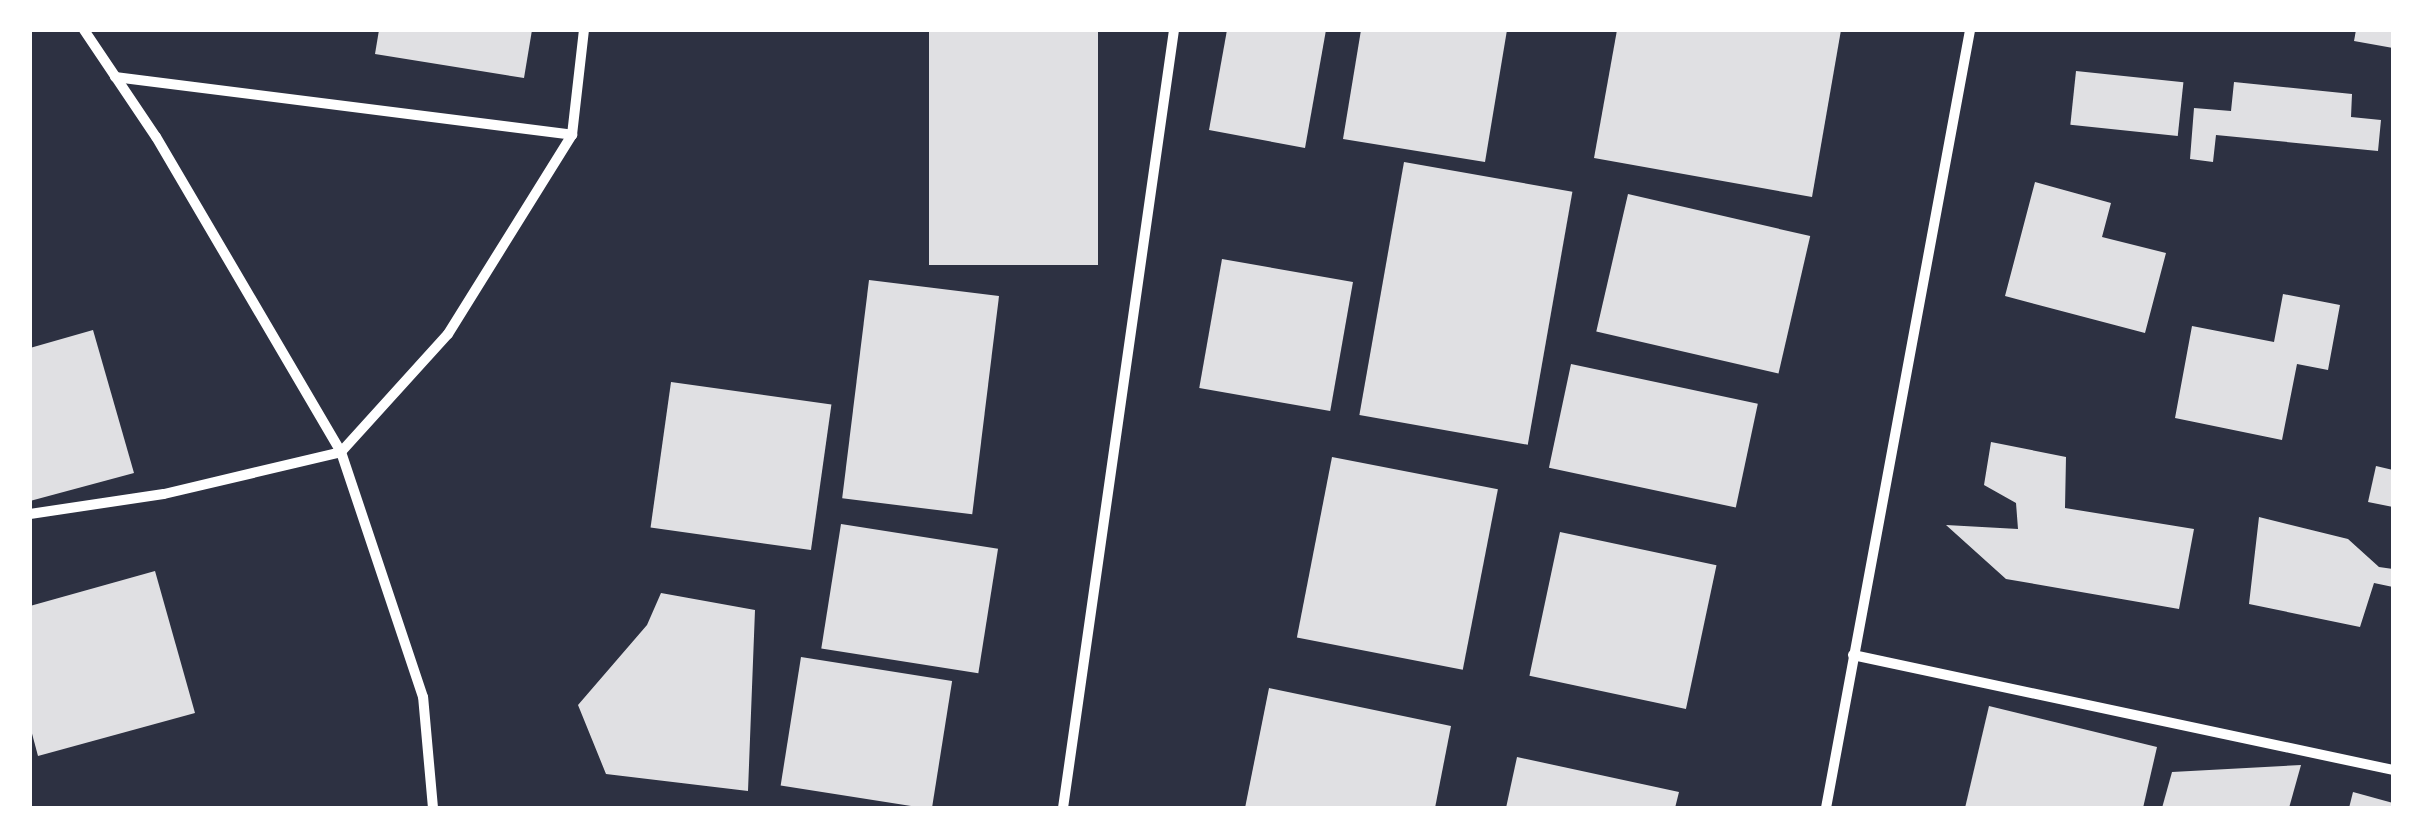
<!DOCTYPE html>
<style>
body{margin:0}
#map{position:relative;width:2423px;height:838px;overflow:hidden;background:#2d3142;font-family:Georgia,serif}
div>[style]{position:absolute}
[style*='--x']{left:calc(var(--x)*1px);top:calc(var(--y)*1px);width:calc(var(--w)*1px);rotate:calc(var(--a)*1deg)}
.building>*{inset:0;background:#e0e0e3;transform-origin:0 0}
.minor>*{height:10px;margin:-5px;padding:0 5px;transform-origin:5px;border-radius:5px;background:#fff}
span{translate:-50% -50%;white-space:nowrap;text-align:center;line-height:1.15;-webkit-text-stroke:10px #fff;paint-order:stroke}
.frame{position:absolute;inset:0;border:32px solid #fff;pointer-events:none}
</style>
<div id="map">
<div class="building">
<div style="clip-path:polygon(379px 30px,532px 30px,524px 78px,375px 54px)"></div>
<div style="left:929px;top:30px;width:169px;height:235px"></div>
<div style="clip-path:polygon(1227px 30px,1326px 30px,1305px 148px,1209px 130px)"></div>
<div style="clip-path:polygon(1361px 30px,1507px 30px,1485px 162px,1343px 139px)"></div>
<div style="clip-path:polygon(1617px 30px,1841px 30px,1812px 197px,1594px 158px)"></div>
<div style="clip-path:polygon(2356px 30px,2393px 30px,2393px 48px,2354px 41px)"></div>
<div style="left:2076px;top:71px;width:108px;height:54px;rotate:6deg"></div>
<div style="clip-path:polygon(2234px 82px,2352px 94px,2351px 117px,2381px 120px,2378px 151px,2216px 135px,2213px 162px,2190px 159px,2194px 108px,2231px 111px)"></div>
<div style="left:1404px;top:162px;width:171px;height:257px;rotate:10deg"></div>
<div style="clip-path:polygon(2035px 182px,2111px 203px,2102px 237px,2166px 253px,2145px 333px,2005px 296px)"></div>
<div style="left:1628px;top:194px;width:187px;height:141px;rotate:13deg"></div>
<div style="left:1222px;top:259px;width:133px;height:131px;rotate:10deg"></div>
<div style="left:869px;top:280px;width:131px;height:220px;rotate:7deg"></div>
<div style="clip-path:polygon(2283px 294px,2340px 305px,2328px 370px,2297px 364px,2282px 440px,2175px 418px,2192px 326px,2274px 342px)"></div>
<div style="clip-path:polygon(93px 330px,134px 473px,30px 501px,30px 348px)"></div>
<div style="left:1571px;top:364px;width:191px;height:106px;rotate:12deg"></div>
<div style="left:671px;top:382px;width:162px;height:147px;rotate:8deg"></div>
<div style="clip-path:polygon(1991px 442px,2066px 457px,2065px 508px,2194px 529px,2179px 609px,2006px 579px,1946px 525px,2018px 529px,2016px 503px,1984px 485px)"></div>
<div style="left:1332px;top:457px;width:169px;height:184px;rotate:11deg"></div>
<div style="clip-path:polygon(2376px 466px,2393px 470px,2393px 507px,2368px 502px)"></div>
<div style="clip-path:polygon(2259px 517px,2348px 539px,2379px 567px,2393px 569px,2393px 587px,2374px 583px,2360px 627px,2249px 604px)"></div>
<div style="left:841px;top:524px;width:159px;height:126px;rotate:9deg"></div>
<div style="left:1560px;top:532px;width:160px;height:147px;rotate:12deg"></div>
<div style="clip-path:polygon(155px 571px,195px 713px,38px 756px,30px 726px,30px 606px)"></div>
<div style="clip-path:polygon(661px 593px,755px 610px,748px 791px,606px 774px,578px 705px,647px 625px)"></div>
<div style="left:801px;top:657px;width:153px;height:130px;rotate:9deg"></div>
<div style="clip-path:polygon(1269px 688px,1451px 726px,1435px 808px,1245px 808px)"></div>
<div style="clip-path:polygon(1989px 706px,2157px 747px,2143px 808px,1965px 808px)"></div>
<div style="clip-path:polygon(1517px 757px,1679px 792px,1675px 808px,1506px 808px)"></div>
<div style="clip-path:polygon(2301px 765px,2289px 808px,2162px 808px,2172px 772px)"></div>
<div style="clip-path:polygon(2353px 792px,2393px 803px,2393px 808px,2349px 808px)"></div>
</div>
<div class="minor">
<div style="--x:115;--y:77;--w:461;--a:7.2"></div>
<div style="--x:30;--y:514;--w:135;--a:-8.5"></div>
<div style="--x:164;--y:494;--w:182;--a:-13.3"></div>
<div style="--x:341;--y:452;--w:365;--a:-120.4"></div>
<div style="--x:156;--y:137;--w:129;--a:-123.9"></div>
<div style="--x:1853;--y:655;--w:552;--a:12.02"></div>
<div style="--x:433;--y:808;--w:111;--a:-95.1"></div>
<div style="--x:423;--y:697;--w:258;--a:-108.5"></div>
<div style="--x:341;--y:452;--w:159;--a:-47.8"></div>
<div style="--x:448;--y:334;--w:234;--a:-58.1"></div>
<div style="--x:572;--y:135;--w:106;--a:-83.5"></div>
<div style="--x:1063;--y:808;--w:786;--a:-81.88"></div>
<div style="--x:1826;--y:808;--w:791;--a:-79.51"></div>
</div>
<div class="frame"></div>
</div>
